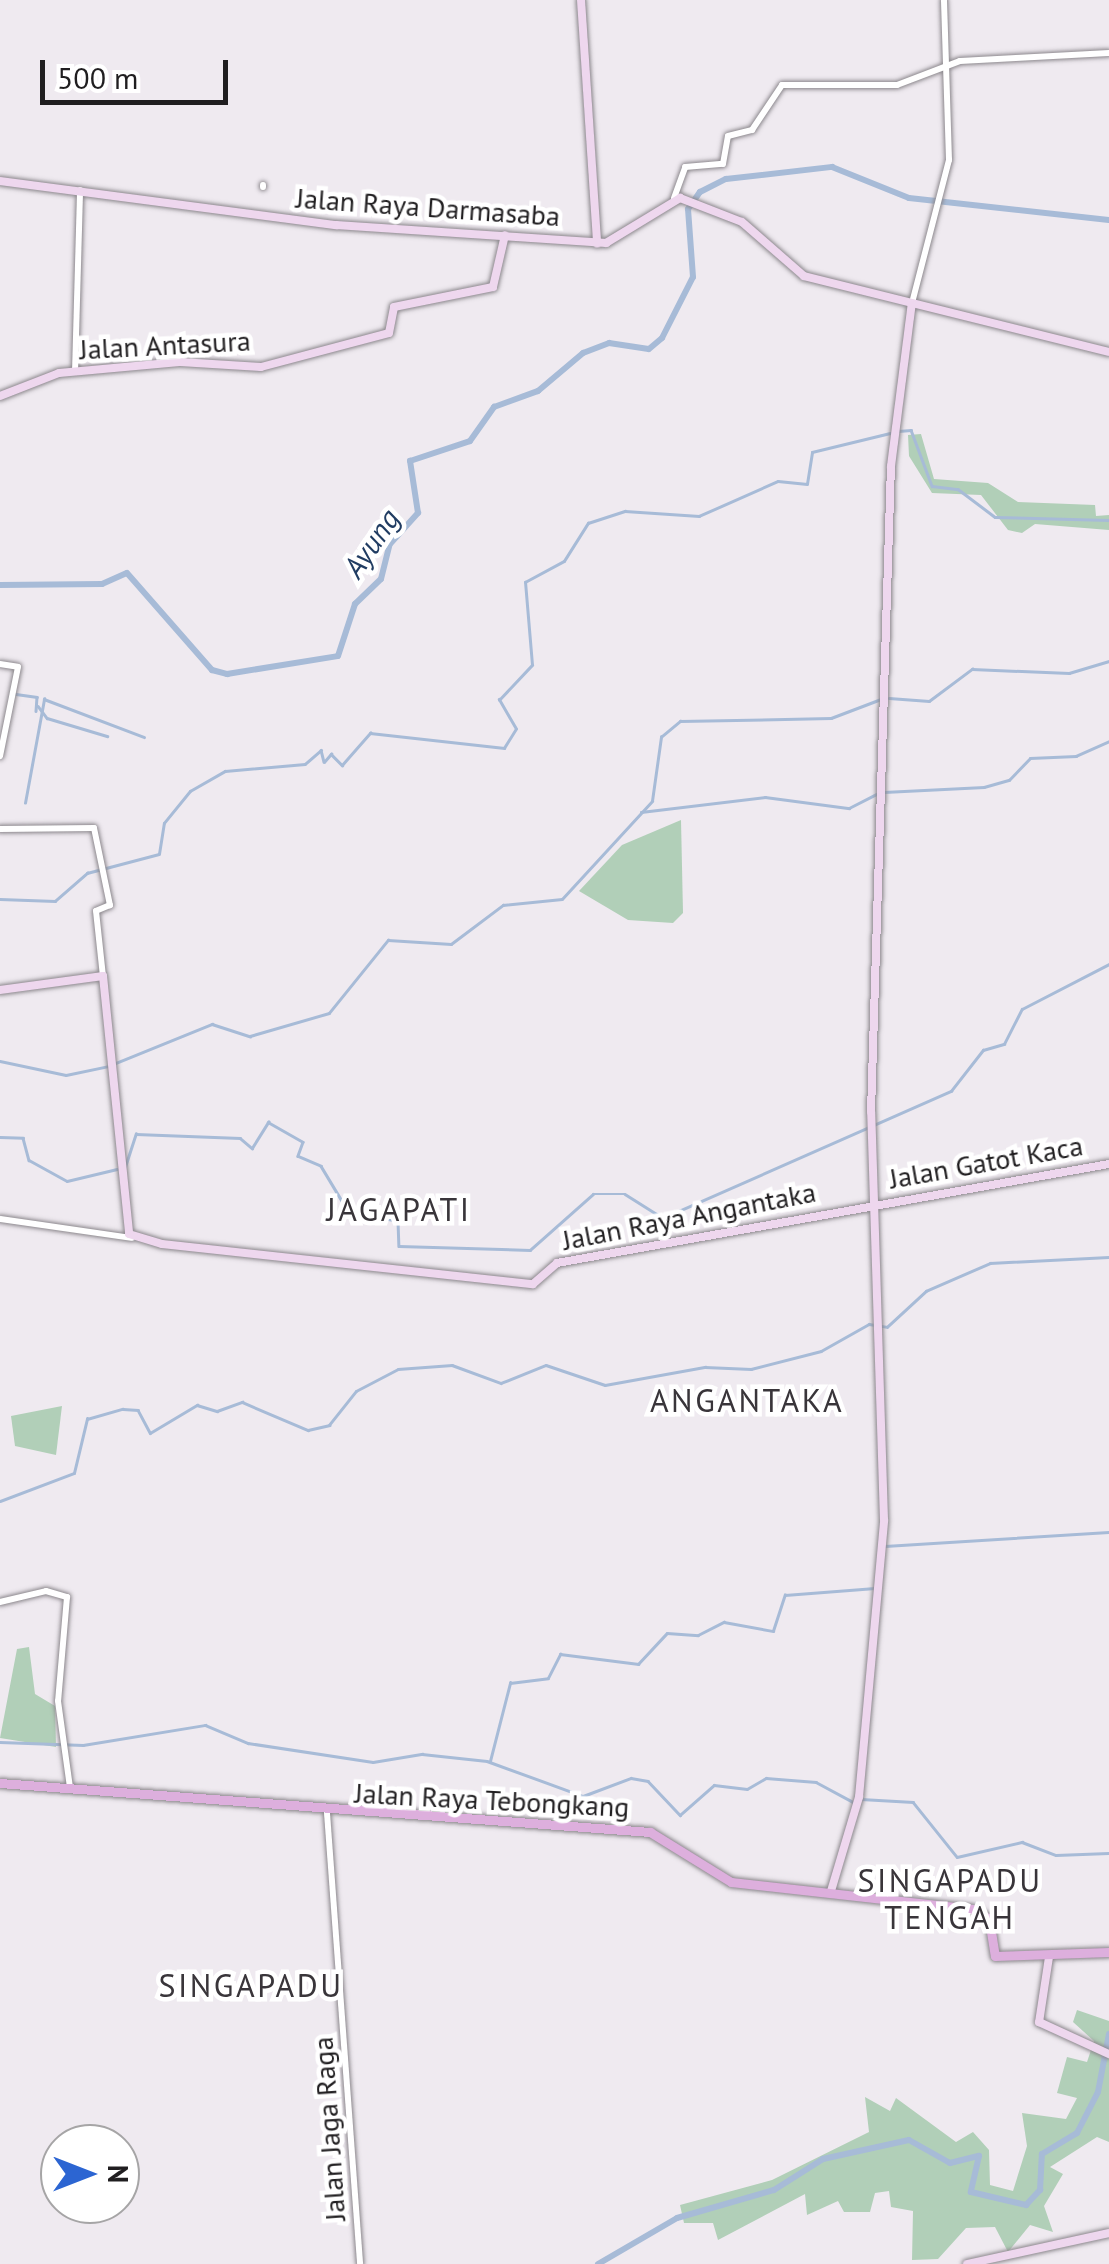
<!DOCTYPE html>
<style>
body{margin:0}
#map{position:relative;width:1109px;height:2264px;overflow:hidden;background:#efeaf0;font-family:"PT Sans",sans-serif}
div>[style]{position:absolute}
[style*='--x']{left:calc(var(--x)*1px);top:calc(var(--y)*1px);width:calc(var(--w)*1px);rotate:calc(var(--a)*1deg)}
.green>*{inset:0;background:#b1cfb8}
.stream>*{height:2.5px;margin:-1.25px;padding:0 1.25px;transform-origin:1.25px;border-radius:1.25px;background:#a7bbd7}
.river>*{height:6px;margin:-3px;padding:0 3px;transform-origin:3px;border-radius:3px;background:#a7bbd7}
.roads{filter:drop-shadow(0 0 2px #8c888d) drop-shadow(0 0 2px #8c888d)}
.tertiary>*{height:6px;margin:-3px;padding:0 3px;transform-origin:3px;border-radius:3px;background:#fff}
.secondary>*{height:8px;margin:-4px;padding:0 4px;transform-origin:4px;border-radius:4px;background:#eed7ee}
.primary>*{height:9px;margin:-4.5px;padding:0 4.5px;transform-origin:4.5px;border-radius:4.5px;background:#ddafdd}
span{translate:-50% -50%;white-space:nowrap;text-align:center;line-height:1.15;-webkit-text-stroke:9px #fff;paint-order:stroke}
.street-label{font-size:28px;color:#201e20}
.water-label{font-size:30px;color:#203c62;font-style:italic}
.quarter-label{font-size:32px;color:#39353a;letter-spacing:2.5px}
.north{position:absolute;left:40px;top:2124px;width:100px;height:100px;box-sizing:border-box;background:#fff;border:2px solid #a6a5a6;border-radius:50%;rotate:90deg;font-size:28px;font-weight:700;line-height:40px;text-align:center;color:#201e20}
.north::after{content:'';display:block;margin:auto;width:35px;height:45px;background:#2c65d2;clip-path:polygon(50% 0,100% 100%,50% 72%,0 100%)}
.scale{position:absolute;left:40px;top:60px;width:188px;height:45px;box-sizing:border-box;border:5px solid #201e20;border-top:0;padding-left:12px;font-size:30px;line-height:35px;white-space:nowrap;color:#201e20;-webkit-text-stroke:8px #fff;paint-order:stroke}
</style>
<div id="map">
<div class="green">
<div style="clip-path:polygon(921px 434px,934px 479px,988px 483px,1018px 502px,1095px 505px,1096px 516px,1109px 515px,1109px 530px,1035px 524px,1022px 533px,1008px 530px,981px 495px,932px 493px,909px 456px,908px 435px)"></div>
<div style="clip-path:polygon(681px 820px,683px 913px,673px 923px,628px 920px,579px 891px,622px 845px)"></div>
<div style="clip-path:polygon(62px 1406px,56px 1455px,15px 1446px,11px 1416px)"></div>
<div style="clip-path:polygon(29px 1647px,35px 1694px,55px 1706px,56px 1747px,0 1738px,17px 1649px)"></div>
<div style="clip-path:polygon(1077px 2010px,1109px 2021px,1109px 2142px,1097px 2137px,1050px 2167px,1063px 2174px,1044px 2206px,1053px 2232px,1030px 2225px,1008px 2252px,995px 2227px,966px 2228px,938px 2259px,912px 2260px,913px 2211px,891px 2207px,889px 2191px,875px 2193px,870px 2212px,844px 2212px,838px 2201px,807px 2215px,805px 2194px,718px 2240px,713px 2223px,684px 2223px,680px 2205px,772px 2180px,869px 2132px,865px 2097px,890px 2111px,896px 2098px,956px 2142px,973px 2132px,989px 2150px,990px 2185px,1013px 2191px,1027px 2146px,1022px 2113px,1066px 2119px,1077px 2098px,1057px 2093px,1067px 2057px,1087px 2062px,1094px 2041px,1073px 2022px)"></div>
</div>
<div class="stream">
<div style="--x:898;--y:431;--w:13;--a:-4"></div>
<div style="--x:911;--y:430;--w:60;--a:69.4"></div>
<div style="--x:932;--y:486;--w:26;--a:7"></div>
<div style="--x:958;--y:489;--w:46;--a:37.1"></div>
<div style="--x:995;--y:517;--w:114;--a:1.5"></div>
<div style="--x:16;--y:694;--w:21;--a:8"></div>
<div style="--x:37;--y:697;--w:14;--a:94"></div>
<div style="--x:889;--y:698;--w:40;--a:4.3"></div>
<div style="--x:929;--y:701;--w:54;--a:-36.7"></div>
<div style="--x:972;--y:669;--w:97;--a:2.4"></div>
<div style="--x:1069;--y:673;--w:42;--a:-16.7"></div>
<div style="--x:38;--y:706;--w:15;--a:53"></div>
<div style="--x:47;--y:718;--w:63;--a:16.7"></div>
<div style="--x:884;--y:792;--w:100;--a:-2.9"></div>
<div style="--x:984;--y:787;--w:26;--a:-16"></div>
<div style="--x:1009;--y:780;--w:30;--a:-46"></div>
<div style="--x:1030;--y:758;--w:46;--a:-2.5"></div>
<div style="--x:1076;--y:756;--w:36;--a:-24"></div>
<div style="--x:25;--y:803;--w:106;--a:-79.6"></div>
<div style="--x:44;--y:699;--w:107;--a:20.8"></div>
<div style="--x:641;--y:812;--w:125;--a:-6.9"></div>
<div style="--x:765;--y:797;--w:85;--a:7.5"></div>
<div style="--x:849;--y:808;--w:30;--a:-27"></div>
<div style="--x:0;--y:899;--w:55;--a:2.1"></div>
<div style="--x:55;--y:901;--w:43;--a:-41.2"></div>
<div style="--x:87;--y:873;--w:74;--a:-14.8"></div>
<div style="--x:159;--y:854;--w:31;--a:-81"></div>
<div style="--x:164;--y:823;--w:41;--a:-50.9"></div>
<div style="--x:190;--y:791;--w:40;--a:-29.7"></div>
<div style="--x:225;--y:771;--w:80;--a:-5"></div>
<div style="--x:305;--y:764;--w:21;--a:-41"></div>
<div style="--x:321;--y:750;--w:12;--a:76"></div>
<div style="--x:324;--y:762;--w:11;--a:-49"></div>
<div style="--x:331;--y:754;--w:16;--a:45"></div>
<div style="--x:342;--y:765;--w:43;--a:-48.8"></div>
<div style="--x:370;--y:733;--w:135;--a:6.4"></div>
<div style="--x:504;--y:748;--w:22;--a:-58"></div>
<div style="--x:516;--y:729;--w:34;--a:-120"></div>
<div style="--x:499;--y:700;--w:48;--a:-46.7"></div>
<div style="--x:532;--y:665;--w:83;--a:-94.8"></div>
<div style="--x:525;--y:582;--w:44;--a:-28.3"></div>
<div style="--x:564;--y:561;--w:45;--a:-57.7"></div>
<div style="--x:588;--y:523;--w:39;--a:-18"></div>
<div style="--x:625;--y:511;--w:74;--a:3.9"></div>
<div style="--x:699;--y:516;--w:86;--a:-23.9"></div>
<div style="--x:778;--y:481;--w:29;--a:6"></div>
<div style="--x:807;--y:484;--w:32;--a:-81"></div>
<div style="--x:812;--y:452;--w:80;--a:-13.7"></div>
<div style="--x:0;--y:1061;--w:67;--a:12"></div>
<div style="--x:66;--y:1075;--w:44;--a:-11.8"></div>
<div style="--x:116;--y:1063;--w:104;--a:-22.1"></div>
<div style="--x:212;--y:1024;--w:40;--a:18"></div>
<div style="--x:250;--y:1036;--w:82;--a:-16.2"></div>
<div style="--x:329;--y:1013;--w:94;--a:-51.1"></div>
<div style="--x:388;--y:940;--w:63;--a:3.6"></div>
<div style="--x:451;--y:944;--w:65;--a:-36.9"></div>
<div style="--x:503;--y:905;--w:59;--a:-5.8"></div>
<div style="--x:562;--y:899;--w:133;--a:-47.4"></div>
<div style="--x:652;--y:801;--w:65;--a:-82"></div>
<div style="--x:661;--y:737;--w:25;--a:-40"></div>
<div style="--x:680;--y:721;--w:151;--a:-1.1"></div>
<div style="--x:831;--y:718;--w:53;--a:-20.8"></div>
<div style="--x:0;--y:1137;--w:23;--a:2"></div>
<div style="--x:23;--y:1138;--w:23;--a:75"></div>
<div style="--x:29;--y:1160;--w:43;--a:28.9"></div>
<div style="--x:67;--y:1181;--w:51;--a:-13.5"></div>
<div style="--x:125;--y:1167;--w:35;--a:-72"></div>
<div style="--x:136;--y:1134;--w:104;--a:2.2"></div>
<div style="--x:240;--y:1138;--w:16;--a:40"></div>
<div style="--x:252;--y:1148;--w:31;--a:-58"></div>
<div style="--x:268;--y:1122;--w:40;--a:29.7"></div>
<div style="--x:303;--y:1142;--w:15;--a:110"></div>
<div style="--x:298;--y:1156;--w:25;--a:23"></div>
<div style="--x:321;--y:1166;--w:52;--a:59"></div>
<div style="--x:348;--y:1211;--w:51;--a:11.3"></div>
<div style="--x:398;--y:1221;--w:25;--a:88"></div>
<div style="--x:399;--y:1246;--w:131;--a:1.7"></div>
<div style="--x:530;--y:1250;--w:84;--a:-41.6"></div>
<div style="--x:593;--y:1194;--w:32;--a:0"></div>
<div style="--x:625;--y:1194;--w:45;--a:32.3"></div>
<div style="--x:663;--y:1218;--w:315;--a:-23.8"></div>
<div style="--x:951;--y:1091;--w:52;--a:-52"></div>
<div style="--x:983;--y:1050;--w:22;--a:-16"></div>
<div style="--x:1004;--y:1044;--w:39;--a:-63"></div>
<div style="--x:1022;--y:1009;--w:98;--a:-27.3"></div>
<div style="--x:0;--y:1501;--w:79;--a:-20.7"></div>
<div style="--x:74;--y:1473;--w:56;--a:-76.5"></div>
<div style="--x:87;--y:1419;--w:37;--a:-16"></div>
<div style="--x:123;--y:1409;--w:15;--a:4"></div>
<div style="--x:138;--y:1410;--w:26;--a:62"></div>
<div style="--x:150;--y:1433;--w:55;--a:-30.8"></div>
<div style="--x:197;--y:1405;--w:21;--a:17"></div>
<div style="--x:217;--y:1411;--w:27;--a:-20"></div>
<div style="--x:242;--y:1402;--w:72;--a:23"></div>
<div style="--x:308;--y:1430;--w:22;--a:-13"></div>
<div style="--x:329;--y:1425;--w:43;--a:-51.5"></div>
<div style="--x:356;--y:1391;--w:47;--a:-27.6"></div>
<div style="--x:398;--y:1369;--w:54;--a:-4.2"></div>
<div style="--x:452;--y:1365;--w:52;--a:20.2"></div>
<div style="--x:501;--y:1383;--w:48;--a:-21.8"></div>
<div style="--x:546;--y:1365;--w:62;--a:18.7"></div>
<div style="--x:605;--y:1385;--w:102;--a:-10.2"></div>
<div style="--x:705;--y:1367;--w:46;--a:2.5"></div>
<div style="--x:751;--y:1369;--w:72;--a:-14.4"></div>
<div style="--x:821;--y:1351;--w:55;--a:-29.4"></div>
<div style="--x:869;--y:1324;--w:18;--a:9"></div>
<div style="--x:887;--y:1327;--w:53;--a:-42.7"></div>
<div style="--x:926;--y:1291;--w:70;--a:-23.6"></div>
<div style="--x:990;--y:1263;--w:119;--a:-2.9"></div>
<div style="--x:885;--y:1546;--w:224;--a:-3.6"></div>
<div style="--x:0;--y:1742;--w:83;--a:2.1"></div>
<div style="--x:83;--y:1745;--w:124;--a:-9.3"></div>
<div style="--x:205;--y:1725;--w:47;--a:22.7"></div>
<div style="--x:248;--y:1743;--w:126;--a:8.6"></div>
<div style="--x:373;--y:1762;--w:50;--a:-9.3"></div>
<div style="--x:422;--y:1754;--w:65;--a:6.1"></div>
<div style="--x:487;--y:1761;--w:102;--a:20"></div>
<div style="--x:583;--y:1796;--w:51;--a:-20.6"></div>
<div style="--x:631;--y:1778;--w:17;--a:10"></div>
<div style="--x:648;--y:1781;--w:47;--a:46.7"></div>
<div style="--x:680;--y:1815;--w:45;--a:-41.4"></div>
<div style="--x:714;--y:1785;--w:33;--a:7"></div>
<div style="--x:747;--y:1789;--w:22;--a:-30"></div>
<div style="--x:766;--y:1778;--w:50;--a:4.6"></div>
<div style="--x:816;--y:1782;--w:42;--a:28.4"></div>
<div style="--x:490;--y:1761;--w:81;--a:-75.6"></div>
<div style="--x:510;--y:1683;--w:38;--a:-7"></div>
<div style="--x:548;--y:1678;--w:27;--a:-63"></div>
<div style="--x:560;--y:1654;--w:79;--a:7.3"></div>
<div style="--x:638;--y:1664;--w:42;--a:-46.9"></div>
<div style="--x:667;--y:1633;--w:31;--a:4"></div>
<div style="--x:698;--y:1635;--w:29;--a:-27"></div>
<div style="--x:724;--y:1622;--w:50;--a:10.4"></div>
<div style="--x:773;--y:1631;--w:38;--a:-72"></div>
<div style="--x:785;--y:1595;--w:90;--a:-4.4"></div>
<div style="--x:861;--y:1799;--w:52;--a:3.3"></div>
<div style="--x:913;--y:1802;--w:70;--a:51.3"></div>
<div style="--x:957;--y:1857;--w:67;--a:-13"></div>
<div style="--x:1022;--y:1842;--w:36;--a:21"></div>
<div style="--x:1056;--y:1855;--w:53;--a:-2.2"></div>
</div>
<div class="river">
<div style="--x:0;--y:585;--w:102;--a:-0.6"></div>
<div style="--x:102;--y:584;--w:27;--a:-24"></div>
<div style="--x:127;--y:573;--w:129;--a:48.8"></div>
<div style="--x:212;--y:670;--w:16;--a:15"></div>
<div style="--x:227;--y:674;--w:112;--a:-9.2"></div>
<div style="--x:338;--y:656;--w:55;--a:-71.9"></div>
<div style="--x:355;--y:604;--w:36;--a:-44"></div>
<div style="--x:381;--y:579;--w:36;--a:-76"></div>
<div style="--x:390;--y:544;--w:42;--a:-47.9"></div>
<div style="--x:418;--y:513;--w:53;--a:-98.7"></div>
<div style="--x:410;--y:461;--w:63;--a:-18.4"></div>
<div style="--x:470;--y:441;--w:42;--a:-54.8"></div>
<div style="--x:494;--y:407;--w:47;--a:-20"></div>
<div style="--x:538;--y:391;--w:59;--a:-40.2"></div>
<div style="--x:583;--y:353;--w:28;--a:-21"></div>
<div style="--x:609;--y:343;--w:40;--a:8.5"></div>
<div style="--x:649;--y:349;--w:17;--a:-40"></div>
<div style="--x:662;--y:338;--w:68;--a:-63.1"></div>
<div style="--x:693;--y:277;--w:68;--a:-94.2"></div>
<div style="--x:688;--y:209;--w:21;--a:-55"></div>
<div style="--x:700;--y:192;--w:29;--a:-27"></div>
<div style="--x:726;--y:179;--w:107;--a:-6.5"></div>
<div style="--x:832;--y:167;--w:83;--a:21.9"></div>
<div style="--x:909;--y:198;--w:201;--a:6.3"></div>
<div style="--x:598;--y:2264;--w:91;--a:-30.2"></div>
<div style="--x:677;--y:2218;--w:101;--a:-16.1"></div>
<div style="--x:774;--y:2190;--w:58;--a:-32.3"></div>
<div style="--x:823;--y:2159;--w:88;--a:-12.5"></div>
<div style="--x:909;--y:2140;--w:47;--a:29.3"></div>
<div style="--x:950;--y:2163;--w:30;--a:-14"></div>
<div style="--x:979;--y:2156;--w:37;--a:103"></div>
<div style="--x:971;--y:2192;--w:57;--a:13.3"></div>
<div style="--x:1026;--y:2205;--w:21;--a:-47"></div>
<div style="--x:1040;--y:2190;--w:36;--a:-87"></div>
<div style="--x:1042;--y:2154;--w:41;--a:-31"></div>
<div style="--x:1077;--y:2133;--w:46;--a:-62.9"></div>
<div style="--x:1098;--y:2092;--w:59;--a:-79.3"></div>
</div>
<div class="roads">
<div class="tertiary">
<div style="--x:263;--y:187;--w:2;--a:-90"></div>
<div style="--x:674;--y:198;--w:33;--a:-70"></div>
<div style="--x:685;--y:167;--w:38;--a:-5"></div>
<div style="--x:723;--y:164;--w:28;--a:-80"></div>
<div style="--x:728;--y:136;--w:25;--a:-14"></div>
<div style="--x:752;--y:130;--w:54;--a:-56.3"></div>
<div style="--x:782;--y:85;--w:115;--a:0"></div>
<div style="--x:897;--y:85;--w:67;--a:-20.9"></div>
<div style="--x:960;--y:61;--w:149;--a:-3.1"></div>
<div style="--x:912;--y:303;--w:148;--a:-75.5"></div>
<div style="--x:949;--y:160;--w:160;--a:-91.8"></div>
<div style="--x:75;--y:372;--w:182;--a:-88.4"></div>
<div style="--x:0;--y:664;--w:18;--a:9"></div>
<div style="--x:18;--y:667;--w:91;--a:101.4"></div>
<div style="--x:0;--y:829;--w:94;--a:-0.6"></div>
<div style="--x:94;--y:828;--w:79;--a:78.3"></div>
<div style="--x:110;--y:905;--w:15;--a:157"></div>
<div style="--x:96;--y:911;--w:65;--a:83.9"></div>
<div style="--x:0;--y:1219;--w:133;--a:8.2"></div>
<div style="--x:0;--y:1602;--w:47;--a:-13.4"></div>
<div style="--x:46;--y:1591;--w:22;--a:16"></div>
<div style="--x:67;--y:1597;--w:104;--a:94.9"></div>
<div style="--x:58;--y:1701;--w:88;--a:82.1"></div>
<div style="--x:327;--y:1813;--w:452;--a:85.8"></div>
</div>
<div class="secondary">
<div style="--x:581;--y:0;--w:244;--a:86.2"></div>
<div style="--x:0;--y:181;--w:339;--a:7.5"></div>
<div style="--x:336;--y:225;--w:271;--a:3.8"></div>
<div style="--x:606;--y:243;--w:87;--a:-31.3"></div>
<div style="--x:680;--y:198;--w:66;--a:21.2"></div>
<div style="--x:742;--y:222;--w:82;--a:41.1"></div>
<div style="--x:804;--y:276;--w:314;--a:14"></div>
<div style="--x:0;--y:396;--w:63;--a:-21.3"></div>
<div style="--x:59;--y:373;--w:121;--a:-5.2"></div>
<div style="--x:180;--y:362;--w:81;--a:3.5"></div>
<div style="--x:261;--y:367;--w:132;--a:-14.9"></div>
<div style="--x:389;--y:333;--w:26;--a:-79"></div>
<div style="--x:394;--y:307;--w:101;--a:-11.4"></div>
<div style="--x:493;--y:287;--w:53;--a:-77"></div>
<div style="--x:0;--y:990;--w:104;--a:-7.7"></div>
<div style="--x:103;--y:976;--w:259;--a:84.2"></div>
<div style="--x:129;--y:1234;--w:34;--a:17"></div>
<div style="--x:162;--y:1244;--w:373;--a:6.2"></div>
<div style="--x:533;--y:1284;--w:32;--a:-41"></div>
<div style="--x:557;--y:1263;--w:561;--a:-10.17"></div>
<div style="--x:831;--y:1891;--w:98;--a:-73.4"></div>
<div style="--x:859;--y:1797;--w:278;--a:-84.8"></div>
<div style="--x:884;--y:1520;--w:408;--a:-91.8"></div>
<div style="--x:871;--y:1112;--w:646;--a:-88.23"></div>
<div style="--x:891;--y:466;--w:164;--a:-82.7"></div>
<div style="--x:1049;--y:1957;--w:66;--a:98.7"></div>
<div style="--x:1039;--y:2022;--w:77;--a:24.6"></div>
<div style="--x:967;--y:2264;--w:145;--a:-12.3"></div>
</div>
<div class="primary">
<div style="--x:0;--y:1783;--w:652;--a:4.31"></div>
<div style="--x:650;--y:1832;--w:95;--a:31.7"></div>
<div style="--x:731;--y:1882;--w:243;--a:6.4"></div>
<div style="--x:972;--y:1909;--w:20;--a:30"></div>
<div style="--x:989;--y:1919;--w:37;--a:81"></div>
<div style="--x:995;--y:1956;--w:114;--a:-2"></div>
</div>
</div>
<div class="street-label">
<span style="left:428px;top:207px;rotate:4deg">Jalan Raya Darmasaba</span>
<span style="left:165px;top:345px;rotate:-3deg">Jalan Antasura</span>
<span style="left:986px;top:1162px;rotate:-10deg">Jalan Gatot Kaca</span>
<span style="left:689px;top:1216px;rotate:-11deg">Jalan Raya Angantaka</span>
<span style="left:492px;top:1800px;rotate:3deg">Jalan Raya Tebongkang</span>
<span style="left:329px;top:2129px;rotate:-94deg">Jalan Jaga Raga</span>
</div>
<div class="water-label">
<span style="left:371px;top:543px;rotate:-56deg">Ayung</span>
</div>
<div class="quarter-label">
<span style="left:399px;top:1209px">JAGAPATI</span>
<span style="left:747px;top:1400px">ANGANTAKA</span>
<span style="left:950px;top:1899px">SINGAPADU<br>TENGAH</span>
<span style="left:251px;top:1985px">SINGAPADU</span>
</div>
<div class="north">N</div>
<div class="scale">500 m</div>
</div>
